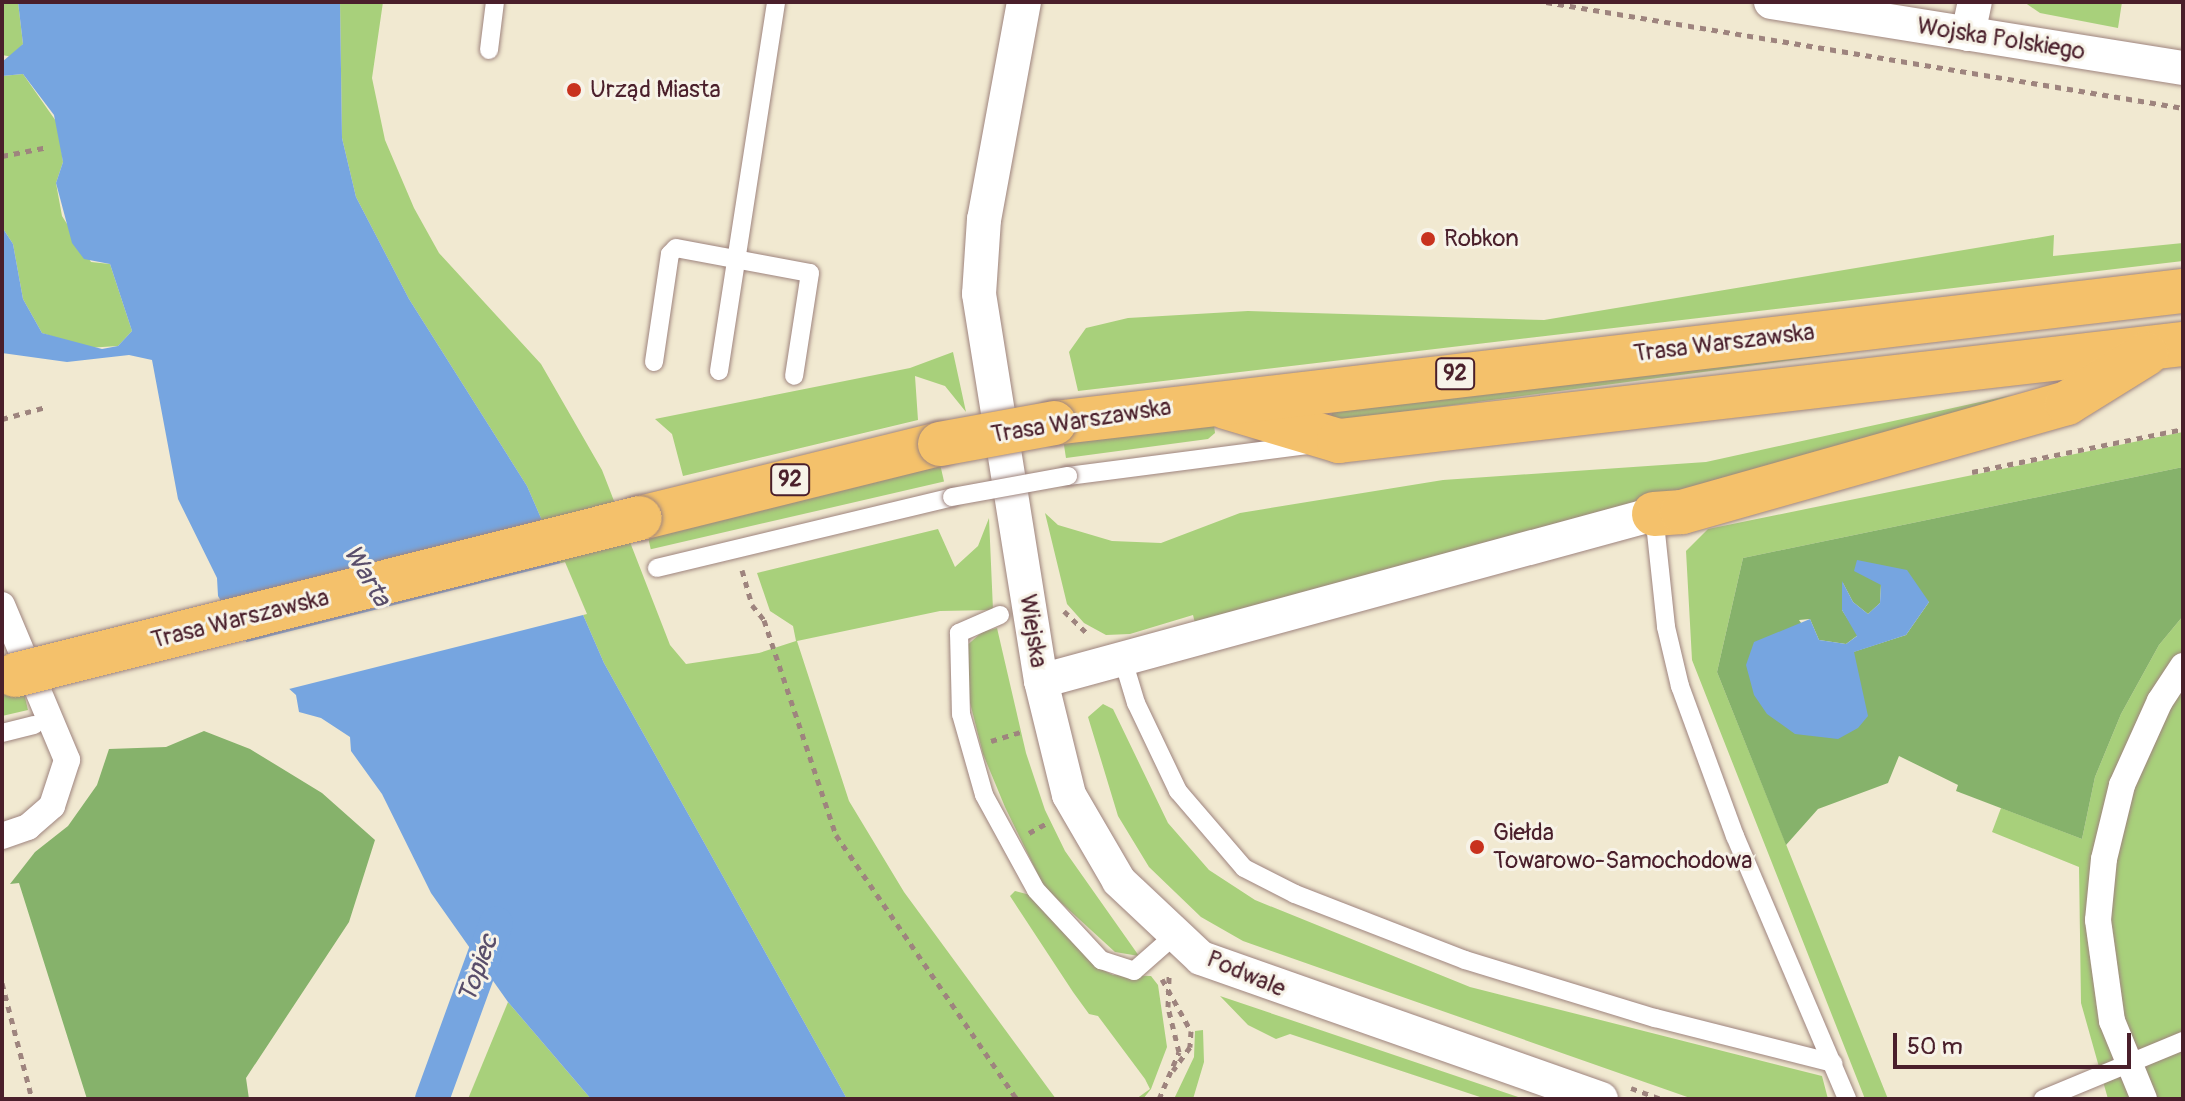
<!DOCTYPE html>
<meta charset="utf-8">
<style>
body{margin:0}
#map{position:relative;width:2185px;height:1101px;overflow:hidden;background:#f1e9d1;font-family:Pangolin,sans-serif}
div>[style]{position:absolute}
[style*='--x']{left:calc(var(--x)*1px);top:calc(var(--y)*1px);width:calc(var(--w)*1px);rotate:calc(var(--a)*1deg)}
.green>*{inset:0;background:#a8d07b;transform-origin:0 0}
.forest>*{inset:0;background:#86b26b}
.water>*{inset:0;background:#76a5e0}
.pier>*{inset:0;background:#f1e9d1}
.canal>*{height:34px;margin:-17px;padding:0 17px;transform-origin:17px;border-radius:17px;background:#76a5e0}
.path>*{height:5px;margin-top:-2.5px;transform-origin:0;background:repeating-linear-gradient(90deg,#9e847e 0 6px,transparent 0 12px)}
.roads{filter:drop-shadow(0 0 2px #9e847e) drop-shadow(0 0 2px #9e847e)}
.service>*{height:18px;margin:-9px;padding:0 9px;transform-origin:9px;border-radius:9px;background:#fff}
.pedestrian>*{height:26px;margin:-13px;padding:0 13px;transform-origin:13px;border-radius:13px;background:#fff}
.minor>*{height:34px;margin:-17px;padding:0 17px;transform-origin:17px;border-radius:17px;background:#fff}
.primary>*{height:44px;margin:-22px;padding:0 22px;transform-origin:22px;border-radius:22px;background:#f4c16b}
.bridges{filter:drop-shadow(0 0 2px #9e847e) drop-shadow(0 0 2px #9e847e)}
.service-bridge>*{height:18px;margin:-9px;padding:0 9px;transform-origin:9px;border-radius:9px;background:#fff}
.primary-bridge>*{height:44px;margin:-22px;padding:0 22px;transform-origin:22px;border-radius:22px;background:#f4c16b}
.dots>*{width:22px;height:22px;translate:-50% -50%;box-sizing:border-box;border:4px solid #f7f3e8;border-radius:50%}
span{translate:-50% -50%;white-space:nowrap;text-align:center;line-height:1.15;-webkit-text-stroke:6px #f7f3e8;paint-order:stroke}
.shield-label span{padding:2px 6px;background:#f7f3e8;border:2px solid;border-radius:6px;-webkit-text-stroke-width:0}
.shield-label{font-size:22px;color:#4a1f2b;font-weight:700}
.street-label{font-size:24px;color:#4a1f2b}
.poi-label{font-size:24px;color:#4a1f2b}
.left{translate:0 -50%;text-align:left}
.water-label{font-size:26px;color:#594e6a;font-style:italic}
.frame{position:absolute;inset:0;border:4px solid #4a1f2b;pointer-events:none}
.scale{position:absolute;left:1893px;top:1033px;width:238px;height:36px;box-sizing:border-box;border:4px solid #4a1f2b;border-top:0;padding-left:10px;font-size:24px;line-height:28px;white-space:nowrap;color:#4a1f2b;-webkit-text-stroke:6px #f7f3e8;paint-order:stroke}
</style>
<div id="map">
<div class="green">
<div style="clip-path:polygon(2px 2px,18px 2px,23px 44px,13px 57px,2px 55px)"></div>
<div style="clip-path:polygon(340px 2px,383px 2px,372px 78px,385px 140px,414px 208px,439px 253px,541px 364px,602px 470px,670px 645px,686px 664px,759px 653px,796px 641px,793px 626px,770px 611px,757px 573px,938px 529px,955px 567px,978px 546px,989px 518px,993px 610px,940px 611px,797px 641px,849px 801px,904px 892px,1056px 1099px,847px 1099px,604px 663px,527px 486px,409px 299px,356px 197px,342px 138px)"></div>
<div style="clip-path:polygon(2024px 2px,2122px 2px,2118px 28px,2040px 13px)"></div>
<div style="clip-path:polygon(23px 74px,58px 124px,63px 162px,56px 183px,62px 216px,91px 262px,110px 264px,132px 331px,118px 346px,87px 348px,42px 333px,23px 299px,13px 244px,2px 227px,2px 76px)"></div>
<div style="clip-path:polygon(2054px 235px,2053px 256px,2183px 243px,2183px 261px,1078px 391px,1069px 352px,1086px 328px,1128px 318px,1248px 311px,1544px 320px)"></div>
<div style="clip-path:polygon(953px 352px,966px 412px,945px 386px,915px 376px,918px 420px,683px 476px,672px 434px,655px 419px,910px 368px)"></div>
<div style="clip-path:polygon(1854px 352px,1340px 420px,1331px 416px,1333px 410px)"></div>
<div style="clip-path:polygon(2012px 395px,1702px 494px,1196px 627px,1193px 615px,1130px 634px,1106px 635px,1084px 623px,1067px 604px,1045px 513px,1058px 525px,1112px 541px,1161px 543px,1240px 513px,1443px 480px,1706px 462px)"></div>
<div style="clip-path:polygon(1214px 425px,1215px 433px,1208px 439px,1066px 458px,1063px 439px)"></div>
<div style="clip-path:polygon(2183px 432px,2183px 467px,1743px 558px,1717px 672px,1888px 1099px,1865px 1099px,1692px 660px,1686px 551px,1708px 529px)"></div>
<div style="left:940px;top:464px;width:18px;height:301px;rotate:77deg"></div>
<div style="clip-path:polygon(2183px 616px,2183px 1099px,2108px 1099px,2081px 1003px,2079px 867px,1992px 832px,2001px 808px,2082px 839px,2095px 777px,2121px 714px,2159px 645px)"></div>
<div style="clip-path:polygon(997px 628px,1026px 753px,1045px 810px,1065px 851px,1139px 956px,1115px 952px,1044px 887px,1005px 807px,983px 754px,964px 679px,963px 649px,982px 632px)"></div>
<div style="clip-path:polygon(23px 689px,28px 710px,2px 716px,2px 695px)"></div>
<div style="clip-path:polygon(1103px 704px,1113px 709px,1168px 823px,1209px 870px,1255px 900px,1470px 987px,1822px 1076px,1828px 1099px,1693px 1099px,1243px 941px,1201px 917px,1149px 867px,1118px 816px,1088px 717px)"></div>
<div style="clip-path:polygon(1015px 891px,1034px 896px,1095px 966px,1113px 975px,1151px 976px,1158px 985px,1167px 1047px,1151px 1089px,1143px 1099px,1136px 1099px,1150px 1089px,1145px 1079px,1098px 1016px,1089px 1014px,1073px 992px,1010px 896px)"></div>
<div style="clip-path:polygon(1220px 996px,1524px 1099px,1486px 1099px,1290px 1034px,1276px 1039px,1248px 1025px)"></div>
<div style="clip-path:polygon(508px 1002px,591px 1099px,468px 1099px)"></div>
<div style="clip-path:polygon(1203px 1030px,1204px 1062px,1193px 1099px,1174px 1099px,1194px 1057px,1195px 1031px)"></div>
</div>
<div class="forest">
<div style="clip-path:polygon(evenodd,2183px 467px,2183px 616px,2159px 645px,2121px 714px,2095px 777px,2082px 839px,1956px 791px,1958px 785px,1899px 756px,1888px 783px,1818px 809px,1786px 845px,1717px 672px,1743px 558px,2183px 467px,1865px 573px,1929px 602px,1906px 635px,1853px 652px,1867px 716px,1799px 620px,1810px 619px,1819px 640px,1846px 644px,1858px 635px,1842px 610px,1843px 583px,1853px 602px,1868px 614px,1880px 603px,1881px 584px,1865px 573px)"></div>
<div style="clip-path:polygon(204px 731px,250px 749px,322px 793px,375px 840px,349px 922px,246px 1078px,249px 1099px,87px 1099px,19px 883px,10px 884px,35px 852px,68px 826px,97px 785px,109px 749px,166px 747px)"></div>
</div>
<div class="water">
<div style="clip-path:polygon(18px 2px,340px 2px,342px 138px,356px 197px,409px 299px,527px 486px,604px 663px,847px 1099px,591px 1099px,508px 1002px,431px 893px,382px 794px,351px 751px,350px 737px,321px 718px,299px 712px,296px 695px,258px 661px,218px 596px,217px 578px,178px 499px,152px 360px,129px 355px,67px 362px,2px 353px,2px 227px,13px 244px,23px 299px,42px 333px,102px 349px,118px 346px,132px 331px,110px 264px,84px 259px,72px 243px,56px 183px,63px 162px,54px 115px,23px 74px,2px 76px,2px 62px,23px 44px)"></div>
<div style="clip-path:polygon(1857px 560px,1907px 570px,1929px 602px,1906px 635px,1854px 652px,1868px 716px,1858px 728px,1838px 739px,1795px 734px,1767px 714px,1754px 695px,1746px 665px,1754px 642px,1810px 619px,1819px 640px,1846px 644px,1857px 636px,1842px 610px,1842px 581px,1853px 602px,1868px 614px,1880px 603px,1881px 585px,1854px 571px)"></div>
</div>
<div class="pier">
<div style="clip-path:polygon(565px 562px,587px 614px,285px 690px,255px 663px,243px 643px)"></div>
</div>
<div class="canal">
<div style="--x:432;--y:1099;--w:187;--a:-70"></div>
</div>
<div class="path">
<div style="--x:1546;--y:2;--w:646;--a:9.45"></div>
<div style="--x:2;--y:156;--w:47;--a:-11.1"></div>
<div style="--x:2;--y:419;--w:46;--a:-15.3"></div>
<div style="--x:1972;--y:472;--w:215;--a:-11.5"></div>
<div style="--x:742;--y:570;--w:36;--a:74"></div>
<div style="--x:752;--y:605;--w:19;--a:51"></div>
<div style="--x:764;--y:620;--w:227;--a:71.5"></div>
<div style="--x:836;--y:835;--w:320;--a:55.6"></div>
<div style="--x:1064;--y:611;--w:33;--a:44"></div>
<div style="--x:991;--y:741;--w:34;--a:-17"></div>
<div style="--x:1029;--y:833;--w:23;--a:-29"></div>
<div style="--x:1162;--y:979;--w:60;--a:60.9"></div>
<div style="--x:1191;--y:1031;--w:16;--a:94"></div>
<div style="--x:1190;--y:1047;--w:29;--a:126"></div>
<div style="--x:2;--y:983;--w:120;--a:75.5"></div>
<div style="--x:1631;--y:1088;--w:33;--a:20"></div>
<div style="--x:1159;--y:1099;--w:51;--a:-66.9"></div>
<div style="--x:1179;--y:1052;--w:46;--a:-103.7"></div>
<div style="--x:1168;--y:1007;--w:33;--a:-88"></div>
</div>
<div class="roads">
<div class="service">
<div style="--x:489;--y:50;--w:48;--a:-82.9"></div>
<div style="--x:654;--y:362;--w:109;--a:-81.6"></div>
<div style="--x:670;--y:254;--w:8;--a:-45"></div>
<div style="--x:676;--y:248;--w:136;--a:10.6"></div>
<div style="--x:810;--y:273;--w:104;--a:98.8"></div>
<div style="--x:719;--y:371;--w:373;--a:-81.2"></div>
<div style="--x:1068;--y:476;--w:241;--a:-7.4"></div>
<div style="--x:1654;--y:514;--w:114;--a:83.9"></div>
<div style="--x:1666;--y:627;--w:61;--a:76.7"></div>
<div style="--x:1680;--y:686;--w:160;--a:69.9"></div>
<div style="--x:1735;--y:836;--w:286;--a:66.9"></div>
<div style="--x:657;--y:568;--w:303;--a:-13.5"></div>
<div style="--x:1000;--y:615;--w:45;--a:156.3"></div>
<div style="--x:959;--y:633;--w:81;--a:88.6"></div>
<div style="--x:961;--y:714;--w:84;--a:74.1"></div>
<div style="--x:984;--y:795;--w:108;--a:61.3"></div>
<div style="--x:1036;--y:890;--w:96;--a:47.1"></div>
<div style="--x:1101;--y:960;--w:35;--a:18"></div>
<div style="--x:1134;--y:971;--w:56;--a:-41.4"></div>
<div style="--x:1123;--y:660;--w:45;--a:73.2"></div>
<div style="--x:1136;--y:703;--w:98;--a:64.5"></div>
<div style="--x:1178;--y:791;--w:101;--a:49.4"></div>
<div style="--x:1244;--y:868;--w:57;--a:27"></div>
<div style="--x:1295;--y:894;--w:182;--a:21.2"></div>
<div style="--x:1465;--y:960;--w:199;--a:17"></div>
<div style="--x:1655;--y:1018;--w:184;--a:14.2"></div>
<div style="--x:2;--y:733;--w:33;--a:-14"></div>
<div style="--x:2043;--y:1099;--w:152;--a:-22.5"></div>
</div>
<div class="pedestrian">
<div style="--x:2;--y:605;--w:168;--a:67.2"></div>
<div style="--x:67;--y:760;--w:48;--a:108.1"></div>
<div style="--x:52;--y:806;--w:32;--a:139"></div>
<div style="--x:28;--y:827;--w:28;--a:161"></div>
<div style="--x:2144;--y:1099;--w:84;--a:-112.3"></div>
<div style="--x:2112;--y:1021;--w:102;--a:-97.9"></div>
<div style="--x:2098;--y:920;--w:61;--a:-84.4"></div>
<div style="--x:2104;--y:859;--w:76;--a:-76.3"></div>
<div style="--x:2122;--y:785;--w:92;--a:-65.7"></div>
<div style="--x:2160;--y:701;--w:42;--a:-56.7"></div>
</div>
<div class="minor">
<div style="--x:1024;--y:2;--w:221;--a:100.4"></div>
<div style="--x:984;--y:219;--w:75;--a:93.8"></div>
<div style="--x:979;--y:294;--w:392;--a:80.9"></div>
<div style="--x:1041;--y:681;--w:117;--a:76.2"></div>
<div style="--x:1069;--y:795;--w:99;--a:59.8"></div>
<div style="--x:1119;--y:881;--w:112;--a:43.2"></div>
<div style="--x:1201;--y:958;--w:424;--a:19.4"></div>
<div style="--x:1771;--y:2;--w:417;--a:9.1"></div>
<div style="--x:1968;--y:34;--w:33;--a:-78"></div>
<div style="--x:1041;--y:681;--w:635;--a:-15.24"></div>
</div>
<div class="primary">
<div style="--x:1225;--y:407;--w:119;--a:16.6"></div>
<div style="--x:1339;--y:441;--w:850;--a:-6.56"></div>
<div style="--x:1054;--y:423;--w:1137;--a:-6.67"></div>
<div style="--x:1654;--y:514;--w:28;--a:-4"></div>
<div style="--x:1682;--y:512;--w:400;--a:-15.8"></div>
<div style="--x:2067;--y:403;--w:93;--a:-31.8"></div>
<div style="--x:640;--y:518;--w:309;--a:-13.9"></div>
</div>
</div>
<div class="bridges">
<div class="service-bridge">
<div style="--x:952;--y:497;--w:118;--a:-10.3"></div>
</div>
<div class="primary-bridge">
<div style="--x:940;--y:444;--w:116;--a:-10.4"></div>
<div style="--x:15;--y:675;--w:644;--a:-14.1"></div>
</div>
</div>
<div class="dots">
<div style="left:574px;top:90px;background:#c8321e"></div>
<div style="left:1428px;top:239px;background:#c8321e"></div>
<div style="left:1477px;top:847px;background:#c8321e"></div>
</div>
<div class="shield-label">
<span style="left:1455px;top:374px">92</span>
<span style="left:790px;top:480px">92</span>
</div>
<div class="street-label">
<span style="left:2001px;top:39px;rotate:9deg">Wojska Polskiego</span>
<span style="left:1724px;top:343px;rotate:-7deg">Trasa Warszawska</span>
<span style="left:1081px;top:421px;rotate:-9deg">Trasa Warszawska</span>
<span style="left:240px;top:619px;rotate:-14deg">Trasa Warszawska</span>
<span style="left:1033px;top:631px;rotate:81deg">Wiejska</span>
<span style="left:1246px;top:974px;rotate:23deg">Podwale</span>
</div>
<div class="poi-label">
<span class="left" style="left:590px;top:90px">Urząd Miasta</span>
<span class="left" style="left:1444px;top:239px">Robkon</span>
<span class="left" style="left:1493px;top:847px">Giełda<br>Towarowo-Samochodowa</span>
</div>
<div class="water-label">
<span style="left:366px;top:576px;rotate:59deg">Warta</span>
<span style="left:479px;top:969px;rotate:-70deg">Topiec</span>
</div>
<div class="frame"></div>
<div class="scale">50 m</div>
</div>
